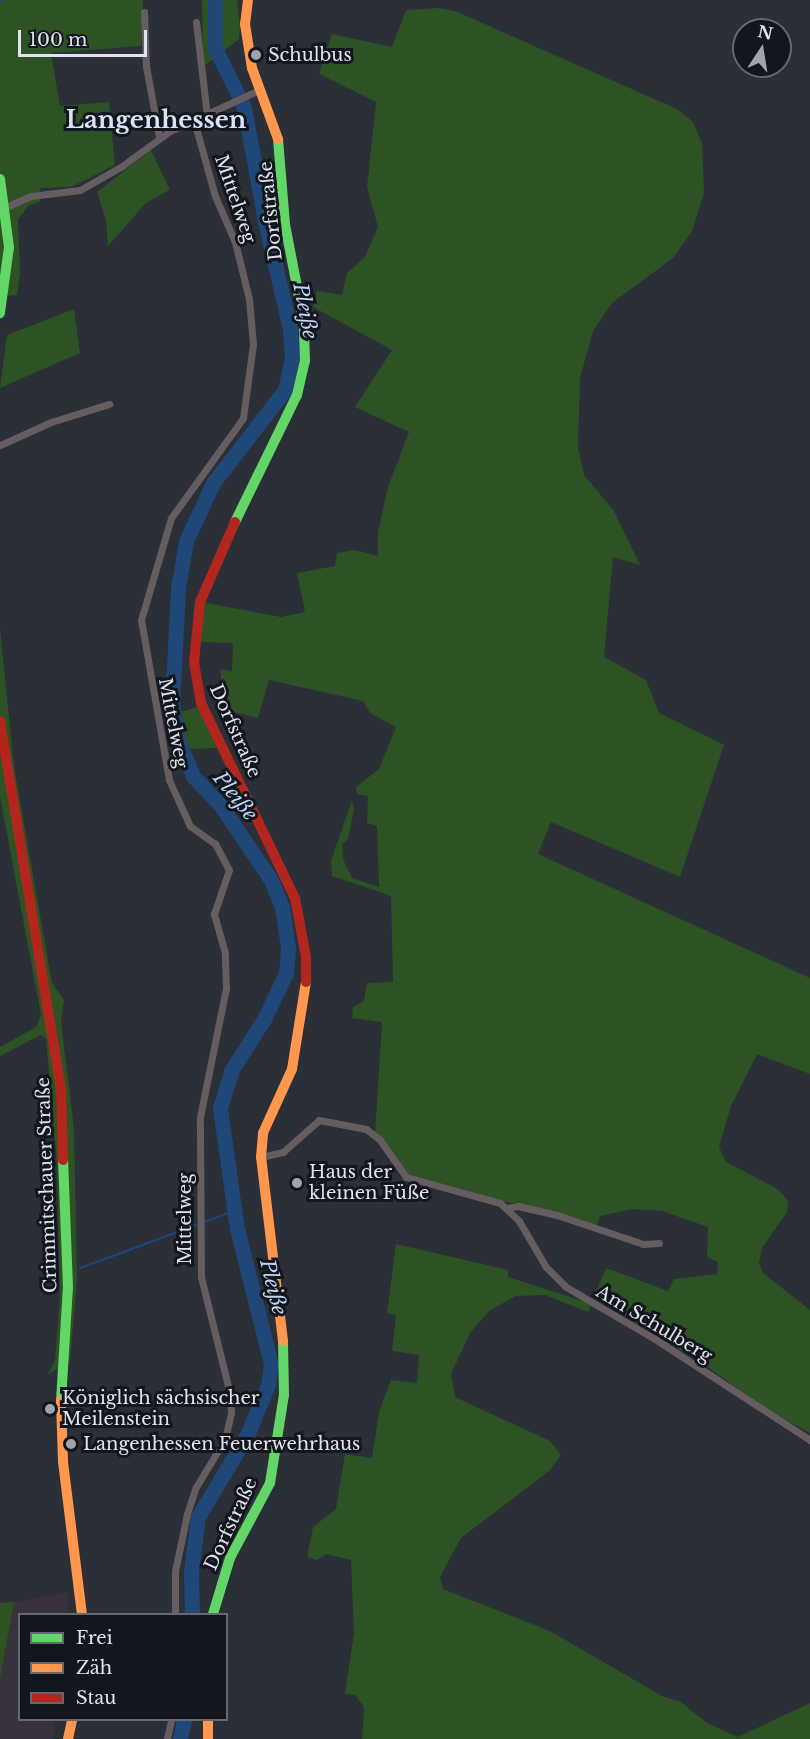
<!DOCTYPE html>
<meta charset="utf-8">
<style>
body{margin:0}
#map{position:relative;width:810px;height:1739px;overflow:hidden;background:#2b2f38;font-family:"Libre Baskerville",serif}
div>[style]{position:absolute}
[style*='--x']{left:calc(var(--x)*1px);top:calc(var(--y)*1px);width:calc(var(--w)*1px);rotate:calc(var(--a)*1deg)}
.commercial>*{inset:0;background:#3a313e}
.green>*{inset:0;background:#2d5223}
.stream>*{height:2px;margin:-1px;padding:0 1px;transform-origin:1px;border-radius:1px;background:#1f4778}
.river>*{height:15px;margin:-7.5px;padding:0 7.5px;transform-origin:7.5px;border-radius:7.5px;background:#1f4778}
.street>*{height:7px;margin:-3.5px;padding:0 3.5px;transform-origin:3.5px;border-radius:3.5px;background:#665d61}
.fast>*{height:10px;margin:-5px;padding:0 5px;transform-origin:5px;border-radius:5px;background:#63d668}
.slow>*{height:10px;margin:-5px;padding:0 5px;transform-origin:5px;border-radius:5px;background:#ff974d}
.jam>*{height:10px;margin:-5px;padding:0 5px;transform-origin:5px;border-radius:5px;background:#b3261e}
.dots>*{width:16px;height:16px;translate:-50% -50%;box-sizing:border-box;border:3px solid #13161d;border-radius:50%}
span{translate:-50% -50%;white-space:nowrap;text-align:center;line-height:1.15;-webkit-text-stroke:6px #13161d;paint-order:stroke}
.poi-label{font-size:18px;color:#dee3ed}
.left{translate:0 -50%;text-align:left}
.street-label{font-size:18px;color:#dee3ed}
.water-label{font-size:20px;color:#bdd6f7;font-style:italic}
.district-label{font-size:24px;color:#d8e3f6;font-weight:700}
.legend{position:absolute;left:18px;top:1613px;width:210px;height:108px;box-sizing:border-box;background:#13161d;border:2px solid #646870;margin:0;padding:8px 10px;list-style:none;font-size:18px;color:#dee3ed}
.legend li{display:flex;align-items:center;gap:12px;height:30px}
.legend b{width:30px;border:2px solid #646870}
.north{position:absolute;left:732px;top:18px;width:60px;height:60px;box-sizing:border-box;background:#13161d;border:2px solid #646870;border-radius:50%;rotate:12deg;font-size:16px;font-weight:700;line-height:24px;text-align:center;color:#dee3ed}
.north::after{content:'';display:block;margin:auto;width:21px;height:27px;background:#9fa4ae;clip-path:polygon(50% 0,100% 100%,50% 72%,0 100%)}
.scale{position:absolute;left:18px;top:30px;width:129px;height:27px;box-sizing:border-box;border:3px solid #dee3ed;border-top:0;padding-left:8px;font-size:18px;line-height:21px;white-space:nowrap;color:#dee3ed;-webkit-text-stroke:4px #13161d;paint-order:stroke}
</style>
<div id="map">
<div class="commercial">
<div style="clip-path:polygon(68px 1592px,68px 1614px,20px 1614px,20px 1720px,56px 1720px,53px 1739px,0 1739px,0 1679px,14px 1602px)"></div>
</div>
<div class="green">
<div style="clip-path:polygon(0 0,143px 0,141px 46px,51px 53px,60px 106px,109px 102px,115px 165px,71px 187px,40px 188px,40px 202px,29px 205px,18px 219px,20px 273px,17px 295px,0 296px)"></div>
<div style="clip-path:polygon(202px 0,237px 0,240px 27px,239px 39px,203px 67px)"></div>
<div style="clip-path:polygon(438px 8px,455px 11px,677px 109px,693px 122px,702px 143px,704px 193px,692px 231px,673px 258px,612px 303px,593px 331px,580px 378px,578px 447px,584px 475px,614px 511px,640px 565px,613px 557px,604px 657px,646px 680px,659px 713px,724px 745px,680px 877px,551px 822px,538px 854px,810px 978px,810px 1074px,757px 1054px,731px 1106px,719px 1147px,726px 1162px,778px 1189px,788px 1201px,787px 1212px,762px 1248px,759px 1263px,763px 1273px,810px 1310px,810px 1433px,773px 1413px,706px 1366px,594px 1297px,606px 1268px,668px 1291px,674px 1279px,717px 1274px,718px 1262px,707px 1257px,708px 1227px,662px 1211px,632px 1209px,600px 1216px,596px 1227px,557px 1214px,410px 1179px,375px 1133px,382px 1022px,352px 1018px,353px 1007px,364px 1001px,367px 983px,393px 982px,391px 896px,332px 876px,331px 861px,352px 800px,354px 810px,348px 839px,342px 844px,343px 859px,352px 878px,379px 887px,377px 826px,367px 823px,368px 796px,357px 794px,356px 787px,379px 769px,396px 727px,370px 713px,363px 701px,269px 680px,258px 718px,226px 710px,220px 669px,232px 671px,233px 643px,196px 642px,201px 602px,281px 617px,305px 612px,297px 573px,335px 566px,337px 553px,354px 550px,378px 556px,378px 532px,388px 487px,409px 432px,355px 407px,392px 350px,313px 307px,317px 291px,342px 295px,347px 273px,365px 257px,378px 227px,367px 187px,376px 102px,319px 74px,332px 34px,392px 47px,406px 10px)"></div>
<div style="clip-path:polygon(151px 150px,170px 190px,146px 203px,108px 246px,106px 221px,97px 192px)"></div>
<div style="clip-path:polygon(74px 309px,80px 353px,0 388px,7px 335px)"></div>
<div style="clip-path:polygon(0 629px,14px 767px,52px 983px,64px 1000px,61px 1022px,74px 1129px,77px 1280px,70px 1362px,48px 1374px,55px 1360px,60px 1299px,57px 1165px,46px 1039px,41px 1035px,0 1056px,0 1047px,36px 1027px,41px 1015px,0 797px)"></div>
<div style="clip-path:polygon(198px 707px,217px 748px,188px 749px,182px 738px,177px 713px)"></div>
<div style="clip-path:polygon(396px 1244px,508px 1270px,508px 1277px,592px 1304px,588px 1312px,545px 1295px,516px 1296px,489px 1311px,470px 1333px,451px 1374px,455px 1397px,550px 1441px,561px 1455px,549px 1471px,461px 1538px,440px 1577px,443px 1589px,550px 1631px,662px 1696px,681px 1702px,707px 1723px,738px 1737px,810px 1703px,810px 1739px,362px 1739px,364px 1707px,355px 1695px,345px 1694px,354px 1633px,351px 1560px,326px 1554px,317px 1560px,307px 1557px,313px 1527px,336px 1509px,345px 1454px,372px 1458px,379px 1412px,391px 1380px,417px 1383px,419px 1355px,392px 1351px,396px 1315px,387px 1313px)"></div>
<div style="clip-path:polygon(14px 1602px,0 1679px,0 1603px)"></div>
</div>
<div class="stream">
<div style="--x:0;--y:2;--w:4;--a:-34"></div>
<div style="--x:205;--y:1222;--w:31;--a:-21"></div>
<div style="--x:80;--y:1268;--w:124;--a:-20.3"></div>
</div>
<div class="river">
<div style="--x:192;--y:1614;--w:42;--a:-91.4"></div>
<div style="--x:191;--y:1572;--w:55;--a:-82.7"></div>
<div style="--x:198;--y:1517;--w:98;--a:-59.2"></div>
<div style="--x:248;--y:1433;--w:52;--a:-67.4"></div>
<div style="--x:268;--y:1385;--w:21;--a:-82"></div>
<div style="--x:271;--y:1364;--w:139;--a:-104.1"></div>
<div style="--x:237;--y:1229;--w:122;--a:-98"></div>
<div style="--x:220;--y:1108;--w:39;--a:-73"></div>
<div style="--x:231;--y:1071;--w:62;--a:-57.6"></div>
<div style="--x:264;--y:1019;--w:51;--a:-64.4"></div>
<div style="--x:286;--y:973;--w:25;--a:-85"></div>
<div style="--x:288;--y:948;--w:41;--a:-98.3"></div>
<div style="--x:282;--y:907;--w:29;--a:-112"></div>
<div style="--x:271;--y:880;--w:89;--a:-124"></div>
<div style="--x:221;--y:806;--w:41;--a:-133"></div>
<div style="--x:193;--y:776;--w:41;--a:-112.8"></div>
<div style="--x:177;--y:738;--w:34;--a:-98"></div>
<div style="--x:172;--y:704;--w:116;--a:-87"></div>
<div style="--x:178;--y:588;--w:48;--a:-80.3"></div>
<div style="--x:186;--y:541;--w:64;--a:-65"></div>
<div style="--x:213;--y:483;--w:118;--a:-52.3"></div>
<div style="--x:285;--y:390;--w:33;--a:-78"></div>
<div style="--x:292;--y:358;--w:29;--a:-94"></div>
<div style="--x:290;--y:329;--w:106;--a:-103.1"></div>
<div style="--x:266;--y:226;--w:121;--a:-100.5"></div>
<div style="--x:244;--y:107;--w:66;--a:-116.2"></div>
<div style="--x:215;--y:48;--w:48;--a:-90"></div>
<div style="--x:180;--y:1739;--w:19;--a:-78"></div>
</div>
<div class="street">
<div style="--x:144;--y:12;--w:54;--a:87.9"></div>
<div style="--x:146;--y:66;--w:72;--a:79.6"></div>
<div style="--x:196;--y:22;--w:94;--a:83.3"></div>
<div style="--x:6;--y:207;--w:27;--a:-24"></div>
<div style="--x:31;--y:196;--w:49;--a:-7"></div>
<div style="--x:80;--y:190;--w:48;--a:-29.7"></div>
<div style="--x:122;--y:166;--w:59;--a:-36.1"></div>
<div style="--x:170;--y:131;--w:98;--a:-24.7"></div>
<div style="--x:0;--y:445;--w:56;--a:-24.3"></div>
<div style="--x:51;--y:422;--w:61;--a:-17.2"></div>
<div style="--x:261;--y:1157;--w:23;--a:-13"></div>
<div style="--x:283;--y:1152;--w:48;--a:-41.6"></div>
<div style="--x:319;--y:1120;--w:48;--a:10.8"></div>
<div style="--x:366;--y:1129;--w:18;--a:38"></div>
<div style="--x:380;--y:1140;--w:45;--a:54.9"></div>
<div style="--x:406;--y:1177;--w:98;--a:15.5"></div>
<div style="--x:500;--y:1203;--w:26;--a:43"></div>
<div style="--x:519;--y:1221;--w:53;--a:59.6"></div>
<div style="--x:546;--y:1267;--w:28;--a:45"></div>
<div style="--x:566;--y:1287;--w:103;--a:30.3"></div>
<div style="--x:655;--y:1339;--w:185;--a:33.1"></div>
<div style="--x:506;--y:1208;--w:12;--a:-9"></div>
<div style="--x:518;--y:1206;--w:40;--a:13"></div>
<div style="--x:557;--y:1215;--w:91;--a:18.6"></div>
<div style="--x:643;--y:1244;--w:16;--a:-4"></div>
<div style="--x:175;--y:1614;--w:43;--a:-90"></div>
<div style="--x:175;--y:1571;--w:58;--a:-78.1"></div>
<div style="--x:187;--y:1514;--w:28;--a:-72"></div>
<div style="--x:196;--y:1487;--w:56;--a:-58.9"></div>
<div style="--x:225;--y:1439;--w:27;--a:-77"></div>
<div style="--x:231;--y:1413;--w:19;--a:-93"></div>
<div style="--x:230;--y:1394;--w:121;--a:-103.9"></div>
<div style="--x:201;--y:1277;--w:160;--a:-90.4"></div>
<div style="--x:200;--y:1117;--w:132;--a:-78.6"></div>
<div style="--x:226;--y:988;--w:35;--a:-92"></div>
<div style="--x:225;--y:953;--w:41;--a:-105.8"></div>
<div style="--x:214;--y:914;--w:46;--a:-71.2"></div>
<div style="--x:229;--y:870;--w:30;--a:-118"></div>
<div style="--x:215;--y:844;--w:31;--a:-144"></div>
<div style="--x:190;--y:826;--w:51;--a:-114.5"></div>
<div style="--x:169;--y:780;--w:162;--a:-99.9"></div>
<div style="--x:141;--y:620;--w:106;--a:-73.6"></div>
<div style="--x:171;--y:518;--w:123;--a:-54.2"></div>
<div style="--x:243;--y:418;--w:75;--a:-82.3"></div>
<div style="--x:253;--y:344;--w:45;--a:-95.1"></div>
<div style="--x:249;--y:299;--w:59;--a:-103.8"></div>
<div style="--x:235;--y:242;--w:50;--a:-113.5"></div>
<div style="--x:215;--y:196;--w:78;--a:-105.6"></div>
<div style="--x:167;--y:1739;--w:19;--a:-78"></div>
</div>
<div class="fast">
<div style="--x:0;--y:179;--w:69;--a:82.5"></div>
<div style="--x:9;--y:247;--w:67;--a:97.8"></div>
<div style="--x:235;--y:522;--w:141;--a:-64"></div>
<div style="--x:297;--y:395;--w:35;--a:-77"></div>
<div style="--x:305;--y:361;--w:38;--a:-92"></div>
<div style="--x:304;--y:323;--w:101;--a:-100.9"></div>
<div style="--x:285;--y:224;--w:85;--a:-94.7"></div>
<div style="--x:61;--y:1401;--w:113;--a:-86.5"></div>
<div style="--x:68;--y:1288;--w:128;--a:-92.2"></div>
<div style="--x:213;--y:1614;--w:59;--a:-73.1"></div>
<div style="--x:230;--y:1558;--w:85;--a:-61.9"></div>
<div style="--x:270;--y:1483;--w:89;--a:-81"></div>
<div style="--x:284;--y:1395;--w:54;--a:-91.1"></div>
</div>
<div class="slow">
<div style="--x:248;--y:0;--w:24;--a:97"></div>
<div style="--x:245;--y:24;--w:45;--a:81"></div>
<div style="--x:252;--y:68;--w:76;--a:69.9"></div>
<div style="--x:283;--y:1341;--w:185;--a:-96.8"></div>
<div style="--x:261;--y:1157;--w:24;--a:-85"></div>
<div style="--x:263;--y:1133;--w:70;--a:-65.6"></div>
<div style="--x:292;--y:1069;--w:88;--a:-80.9"></div>
<div style="--x:61;--y:1401;--w:61;--a:88.1"></div>
<div style="--x:63;--y:1462;--w:153;--a:82.9"></div>
<div style="--x:208;--y:1720;--w:19;--a:90"></div>
<div style="--x:68;--y:1739;--w:19;--a:-78"></div>
</div>
<div class="jam">
<div style="--x:235;--y:522;--w:87;--a:113.6"></div>
<div style="--x:200;--y:602;--w:60;--a:95.7"></div>
<div style="--x:194;--y:662;--w:42;--a:80.3"></div>
<div style="--x:201;--y:703;--w:216;--a:64.3"></div>
<div style="--x:295;--y:898;--w:60;--a:79.4"></div>
<div style="--x:306;--y:957;--w:25;--a:90"></div>
<div style="--x:0;--y:721;--w:373;--a:80.6"></div>
<div style="--x:61;--y:1089;--w:71;--a:88.4"></div>
</div>
<div class="dots">
<div style="left:256px;top:55px;background:#9fa4ae"></div>
<div style="left:297px;top:1183px;background:#9fa4ae"></div>
<div style="left:50px;top:1409px;background:#9fa4ae"></div>
<div style="left:71px;top:1444px;background:#9fa4ae"></div>
</div>
<div class="poi-label">
<span class="left" style="left:268px;top:55px">Schulbus</span>
<span class="left" style="left:309px;top:1183px">Haus der<br>kleinen Füße</span>
<span class="left" style="left:62px;top:1409px">Königlich sächsischer<br>Meilenstein</span>
<span class="left" style="left:83px;top:1444px">Langenhessen Feuerwehrhaus</span>
</div>
<div class="street-label">
<span style="left:235px;top:199px;rotate:71deg">Mittelweg</span>
<span style="left:271px;top:211px;rotate:-96deg">Dorfstraße</span>
<span style="left:173px;top:723px;rotate:79deg">Mittelweg</span>
<span style="left:235px;top:731px;rotate:66deg">Dorfstraße</span>
<span style="left:47px;top:1185px;rotate:-92deg">Crimmitschauer Straße</span>
<span style="left:185px;top:1219px;rotate:-90deg">Mittelweg</span>
<span style="left:654px;top:1324px;rotate:31deg">Am Schulberg</span>
<span style="left:231px;top:1524px;rotate:-65deg">Dorfstraße</span>
</div>
<div class="water-label">
<span style="left:305px;top:311px;rotate:79deg">Pleiße</span>
<span style="left:235px;top:796px;rotate:51deg">Pleiße</span>
<span style="left:273px;top:1287px;rotate:76deg">Pleiße</span>
</div>
<div class="district-label">
<span style="left:156px;top:120px">Langenhessen</span>
</div>
<ul class="legend">
<li><b style="height:8px;background:#63d668"></b>Frei</li>
<li><b style="height:8px;background:#ff974d"></b>Zäh</li>
<li><b style="height:8px;background:#b3261e"></b>Stau</li>
</ul>
<div class="north">N</div>
<div class="scale">100 m</div>
</div>
